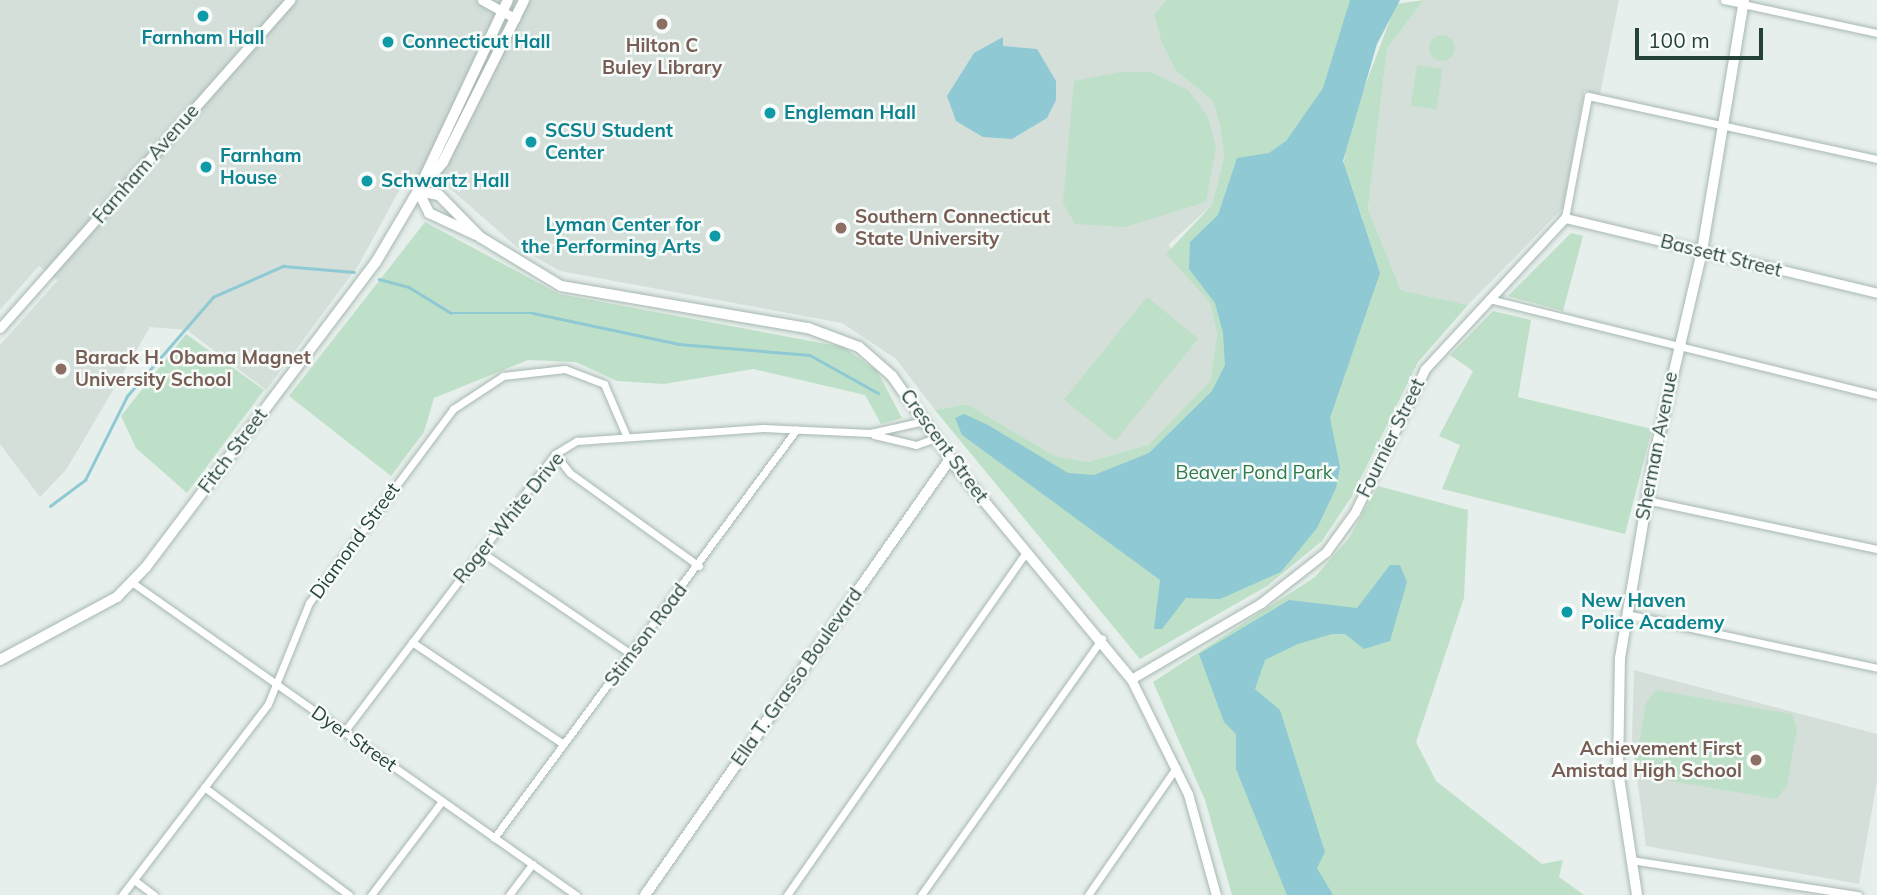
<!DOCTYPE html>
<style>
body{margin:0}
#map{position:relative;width:1877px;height:895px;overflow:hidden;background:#e6efeb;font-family:Mulish,sans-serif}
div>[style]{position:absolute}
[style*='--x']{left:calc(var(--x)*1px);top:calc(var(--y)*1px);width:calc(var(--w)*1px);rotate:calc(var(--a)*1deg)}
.built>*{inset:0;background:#d4dfda}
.green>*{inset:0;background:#bfe0c8;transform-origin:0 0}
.round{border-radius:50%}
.water>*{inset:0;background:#8ec9d4}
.stream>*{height:2.5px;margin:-1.25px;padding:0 1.25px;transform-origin:1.25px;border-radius:1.25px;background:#8ec9d4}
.roads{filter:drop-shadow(0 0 2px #a8b8b2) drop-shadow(0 0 2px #a8b8b2)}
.minor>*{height:7px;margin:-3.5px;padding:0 3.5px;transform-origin:3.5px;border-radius:3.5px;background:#fff}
.tertiary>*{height:9px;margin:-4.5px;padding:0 4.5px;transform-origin:4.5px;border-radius:4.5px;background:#fff}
.secondary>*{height:10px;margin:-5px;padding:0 5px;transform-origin:5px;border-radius:5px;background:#fff}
.dots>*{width:19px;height:19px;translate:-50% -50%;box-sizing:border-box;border:4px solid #f7fbf9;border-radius:50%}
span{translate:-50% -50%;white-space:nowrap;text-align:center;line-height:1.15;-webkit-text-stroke:5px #f7fbf9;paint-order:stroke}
.culture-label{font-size:19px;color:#0d838f;font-weight:700}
.left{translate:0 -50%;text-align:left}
.right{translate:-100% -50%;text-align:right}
.education-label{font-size:19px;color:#785e54;font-weight:700}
.street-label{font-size:19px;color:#24423a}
.park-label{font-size:19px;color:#2d7a4b}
.scale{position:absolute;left:1635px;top:28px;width:128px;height:32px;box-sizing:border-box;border:4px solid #24423a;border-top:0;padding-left:9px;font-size:21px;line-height:24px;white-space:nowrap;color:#24423a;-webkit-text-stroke:5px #f7fbf9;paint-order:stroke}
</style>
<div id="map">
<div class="built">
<div style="clip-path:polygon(0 0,1166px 0,1154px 15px,1161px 41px,1176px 71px,1213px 101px,1220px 126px,1224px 158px,1212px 205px,1169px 244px,1176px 265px,1210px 303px,1217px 334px,1210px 381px,1148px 445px,1087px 462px,1055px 456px,967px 404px,935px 410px,896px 359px,842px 323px,560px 271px,517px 247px,446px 185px,406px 178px,358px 266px,266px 390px,187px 330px,150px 327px,66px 470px,40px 497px,0 444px,0 345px,58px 280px,39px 266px,0 310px)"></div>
<div style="clip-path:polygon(1424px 0,1619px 0,1600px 94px,1584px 91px,1563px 208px,1468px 305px,1401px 290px,1368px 209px,1387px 49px)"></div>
<div style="clip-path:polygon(1634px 670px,1877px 734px,1877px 781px,1859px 884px,1646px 846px,1632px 739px)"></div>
</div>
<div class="green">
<div style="clip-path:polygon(1166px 0,1350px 0,1277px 261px,1363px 219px,1342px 171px,1351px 123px,1396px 4px,1424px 0,1387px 49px,1368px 209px,1401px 290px,1468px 305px,1418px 362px,1352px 496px,1322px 541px,1267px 586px,1140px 659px,935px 410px,967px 404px,1055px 456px,1087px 462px,1148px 445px,1210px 381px,1217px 334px,1210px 303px,1166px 254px,1212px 205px,1224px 158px,1220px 126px,1213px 101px,1176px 71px,1161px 41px,1154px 15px)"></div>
<div class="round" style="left:1429px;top:35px;width:26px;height:26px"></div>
<div style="left:1417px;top:65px;width:26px;height:41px;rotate:9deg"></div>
<div style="clip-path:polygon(1121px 72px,1150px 72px,1188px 90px,1208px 117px,1216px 147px,1206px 202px,1125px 227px,1075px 224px,1063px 203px,1074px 81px)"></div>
<div style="clip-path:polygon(425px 222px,559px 294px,843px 347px,877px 371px,902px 418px,881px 424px,865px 395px,753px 369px,664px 384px,617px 381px,576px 362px,528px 360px,434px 398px,424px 432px,391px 476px,289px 396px)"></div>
<div style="clip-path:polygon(1571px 233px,1583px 236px,1563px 311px,1508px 296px)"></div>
<div style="left:1147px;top:297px;width:66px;height:132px;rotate:39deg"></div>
<div style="clip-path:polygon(1493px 311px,1531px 320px,1518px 397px,1652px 429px,1625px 534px,1442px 489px,1460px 445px,1439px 436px,1473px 371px,1450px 355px)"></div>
<div style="clip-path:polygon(186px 334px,264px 390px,187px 493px,136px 448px,121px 416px)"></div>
<div style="clip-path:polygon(1378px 486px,1468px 510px,1464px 598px,1416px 742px,1436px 781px,1542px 864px,1563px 860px,1559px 877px,1584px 895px,1232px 895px,1205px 800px,1153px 682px,1315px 577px,1349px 538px)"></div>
<div style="clip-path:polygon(1656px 690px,1792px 714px,1797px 728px,1787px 786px,1776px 799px,1642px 776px,1636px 761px,1646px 703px)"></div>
</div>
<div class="water">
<div style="clip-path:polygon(1350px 0,1400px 0,1377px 44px,1343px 161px,1380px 273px,1330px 418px,1340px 467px,1336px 488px,1317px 528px,1281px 572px,1220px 599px,1186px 598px,1162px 629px,1154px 629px,1160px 580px,962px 435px,955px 418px,964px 414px,988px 425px,1068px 473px,1094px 475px,1149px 453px,1212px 391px,1225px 365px,1223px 333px,1215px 303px,1189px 269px,1190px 242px,1218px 215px,1237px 158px,1269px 153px,1286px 141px,1323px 88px)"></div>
<div style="clip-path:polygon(1003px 37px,1003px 46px,1037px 49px,1056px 81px,1056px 100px,1047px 118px,1012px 139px,983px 137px,956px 121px,947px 96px,974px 53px)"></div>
<div style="clip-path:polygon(1390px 565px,1400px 565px,1407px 582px,1390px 641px,1364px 649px,1345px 634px,1332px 634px,1298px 644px,1265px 660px,1255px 689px,1280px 710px,1325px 852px,1317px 868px,1333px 895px,1287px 895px,1236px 769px,1236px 734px,1224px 722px,1199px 654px,1289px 600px,1357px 608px)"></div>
</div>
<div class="stream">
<div style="--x:379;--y:279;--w:31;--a:15"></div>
<div style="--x:409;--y:287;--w:49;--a:31.8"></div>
<div style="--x:451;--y:313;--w:82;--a:0"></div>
<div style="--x:533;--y:313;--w:149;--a:12"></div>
<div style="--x:679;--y:344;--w:131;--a:4.8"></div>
<div style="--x:810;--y:355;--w:78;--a:29.2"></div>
<div style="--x:50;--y:506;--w:44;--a:-36.6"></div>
<div style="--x:85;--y:480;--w:94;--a:-63.4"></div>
<div style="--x:127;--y:396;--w:131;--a:-49"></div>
<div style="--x:213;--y:297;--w:77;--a:-23.9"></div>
<div style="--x:283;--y:266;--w:71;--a:4.8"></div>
</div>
<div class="roads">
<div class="minor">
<div style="--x:1724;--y:0;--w:157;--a:12.2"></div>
<div style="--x:1565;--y:218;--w:124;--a:-79.3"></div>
<div style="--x:1588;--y:96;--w:296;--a:12.3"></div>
<div style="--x:1489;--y:299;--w:400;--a:13.9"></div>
<div style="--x:874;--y:435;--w:43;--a:13.4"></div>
<div style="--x:916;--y:445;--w:20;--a:-20"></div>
<div style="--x:555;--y:454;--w:24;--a:52"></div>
<div style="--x:570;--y:473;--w:159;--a:35.8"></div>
<div style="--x:1646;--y:500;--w:236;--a:12"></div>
<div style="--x:480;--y:551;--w:183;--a:34.3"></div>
<div style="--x:133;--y:583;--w:542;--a:35.16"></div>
<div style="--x:1626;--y:614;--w:257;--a:12.1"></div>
<div style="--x:412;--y:642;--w:182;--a:34"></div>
<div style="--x:344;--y:732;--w:349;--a:-52.8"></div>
<div style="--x:555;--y:454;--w:26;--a:-31"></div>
<div style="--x:577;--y:441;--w:186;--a:-4"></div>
<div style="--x:763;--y:428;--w:107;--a:2.7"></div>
<div style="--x:870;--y:433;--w:55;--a:-12.5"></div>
<div style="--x:204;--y:787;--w:181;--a:36.7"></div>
<div style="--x:494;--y:838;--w:508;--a:-53.49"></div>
<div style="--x:1631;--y:860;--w:230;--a:8.8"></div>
<div style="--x:134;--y:880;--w:25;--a:37"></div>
<div style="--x:122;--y:895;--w:240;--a:-52.6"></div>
<div style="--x:268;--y:704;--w:109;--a:-67.9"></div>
<div style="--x:309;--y:603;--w:242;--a:-53.4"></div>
<div style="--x:453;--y:409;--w:60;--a:-33.4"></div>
<div style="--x:503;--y:376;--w:62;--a:-6.4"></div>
<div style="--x:565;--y:369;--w:42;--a:21"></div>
<div style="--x:604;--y:384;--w:56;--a:66.7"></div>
<div style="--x:371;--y:895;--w:118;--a:-52.9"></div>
<div style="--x:509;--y:895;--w:39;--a:-53"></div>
<div style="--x:787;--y:895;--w:419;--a:-55.1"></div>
<div style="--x:921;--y:895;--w:314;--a:-54.8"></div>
<div style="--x:1088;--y:895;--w:155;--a:-55.3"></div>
</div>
<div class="tertiary">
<div style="--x:482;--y:0;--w:38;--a:29"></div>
<div style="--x:0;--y:328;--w:438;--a:-48.5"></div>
<div style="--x:1216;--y:895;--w:105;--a:-105.5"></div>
<div style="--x:1188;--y:794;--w:128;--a:-116.4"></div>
<div style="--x:1131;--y:679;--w:151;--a:-30.3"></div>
<div style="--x:1261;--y:603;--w:83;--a:-38.1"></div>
<div style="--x:1326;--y:552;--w:49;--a:-54.1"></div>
<div style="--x:1355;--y:512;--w:159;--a:-63.9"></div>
<div style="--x:1425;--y:369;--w:206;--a:-47.2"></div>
<div style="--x:1565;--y:218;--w:321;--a:13.5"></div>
</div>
<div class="secondary">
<div style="--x:418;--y:191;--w:21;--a:11"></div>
<div style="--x:439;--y:195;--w:59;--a:45.7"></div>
<div style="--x:480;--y:237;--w:95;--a:31.2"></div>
<div style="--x:561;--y:286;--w:251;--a:9.7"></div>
<div style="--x:808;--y:328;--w:54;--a:20.4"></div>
<div style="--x:859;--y:347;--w:44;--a:41.3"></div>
<div style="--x:892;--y:376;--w:118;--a:54.7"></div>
<div style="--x:960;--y:472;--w:268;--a:50.4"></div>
<div style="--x:418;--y:191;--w:25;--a:63"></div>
<div style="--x:429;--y:213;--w:52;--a:25.1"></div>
<div style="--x:419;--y:191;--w:38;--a:-50"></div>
<div style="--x:443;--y:162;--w:181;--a:-63.4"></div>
<div style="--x:0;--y:660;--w:133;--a:-28.3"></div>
<div style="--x:117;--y:597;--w:42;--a:-46"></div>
<div style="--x:146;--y:567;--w:382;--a:-53"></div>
<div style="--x:376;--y:262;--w:82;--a:-59.4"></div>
<div style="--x:418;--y:191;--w:211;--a:-64.8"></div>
<div style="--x:645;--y:895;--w:532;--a:-55.03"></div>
<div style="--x:1637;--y:895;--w:125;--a:-98.7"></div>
<div style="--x:1618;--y:771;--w:113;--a:-89"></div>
<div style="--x:1620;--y:658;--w:208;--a:-80.3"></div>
<div style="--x:1655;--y:453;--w:207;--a:-76.9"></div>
<div style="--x:1702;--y:251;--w:254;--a:-80.5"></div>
</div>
</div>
<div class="dots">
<div style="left:203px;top:16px;background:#0f9aa8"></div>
<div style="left:662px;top:24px;background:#8d6e63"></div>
<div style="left:388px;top:42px;background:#0f9aa8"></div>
<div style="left:770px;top:113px;background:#0f9aa8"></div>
<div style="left:531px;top:142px;background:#0f9aa8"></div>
<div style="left:206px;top:167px;background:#0f9aa8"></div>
<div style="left:367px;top:181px;background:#0f9aa8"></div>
<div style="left:841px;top:228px;background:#8d6e63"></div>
<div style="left:715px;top:236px;background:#0f9aa8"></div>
<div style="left:61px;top:369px;background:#8d6e63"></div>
<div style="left:1567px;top:612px;background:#0f9aa8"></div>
<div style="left:1756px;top:760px;background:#8d6e63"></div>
</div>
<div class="culture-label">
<span style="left:203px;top:38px">Farnham Hall</span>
<span class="left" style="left:402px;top:42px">Connecticut Hall</span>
<span class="left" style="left:784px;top:113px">Engleman Hall</span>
<span class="left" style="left:545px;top:142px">SCSU Student<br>Center</span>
<span class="left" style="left:220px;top:167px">Farnham<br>House</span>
<span class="left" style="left:381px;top:181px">Schwartz Hall</span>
<span class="right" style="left:701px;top:236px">Lyman Center for<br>the Performing Arts</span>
<span class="left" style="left:1581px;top:612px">New Haven<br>Police Academy</span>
</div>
<div class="education-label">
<span style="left:662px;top:57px">Hilton C<br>Buley Library</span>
<span class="left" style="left:855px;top:228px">Southern Connecticut<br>State University</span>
<span class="left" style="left:75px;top:369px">Barack H. Obama Magnet<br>University School</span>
<span class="right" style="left:1742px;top:760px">Achievement First<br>Amistad High School</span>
</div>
<div class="street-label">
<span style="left:146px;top:164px;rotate:-49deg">Farnham Avenue</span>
<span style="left:1721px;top:256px;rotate:14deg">Bassett Street</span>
<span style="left:1391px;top:438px;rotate:-64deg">Fournier Street</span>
<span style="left:944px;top:446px;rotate:54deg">Crescent Street</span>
<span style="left:1657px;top:446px;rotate:-79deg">Sherman Avenue</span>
<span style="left:233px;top:451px;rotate:-53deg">Fitch Street</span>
<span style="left:509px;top:518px;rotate:-51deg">Roger White Drive</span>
<span style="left:355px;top:541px;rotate:-54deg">Diamond Street</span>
<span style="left:646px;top:635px;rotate:-53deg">Stimson Road</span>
<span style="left:797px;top:677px;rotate:-55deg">Ella T. Grasso Boulevard</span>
<span style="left:354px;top:739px;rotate:35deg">Dyer Street</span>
</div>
<div class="park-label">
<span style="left:1254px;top:473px">Beaver Pond Park</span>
</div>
<div class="scale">100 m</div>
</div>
